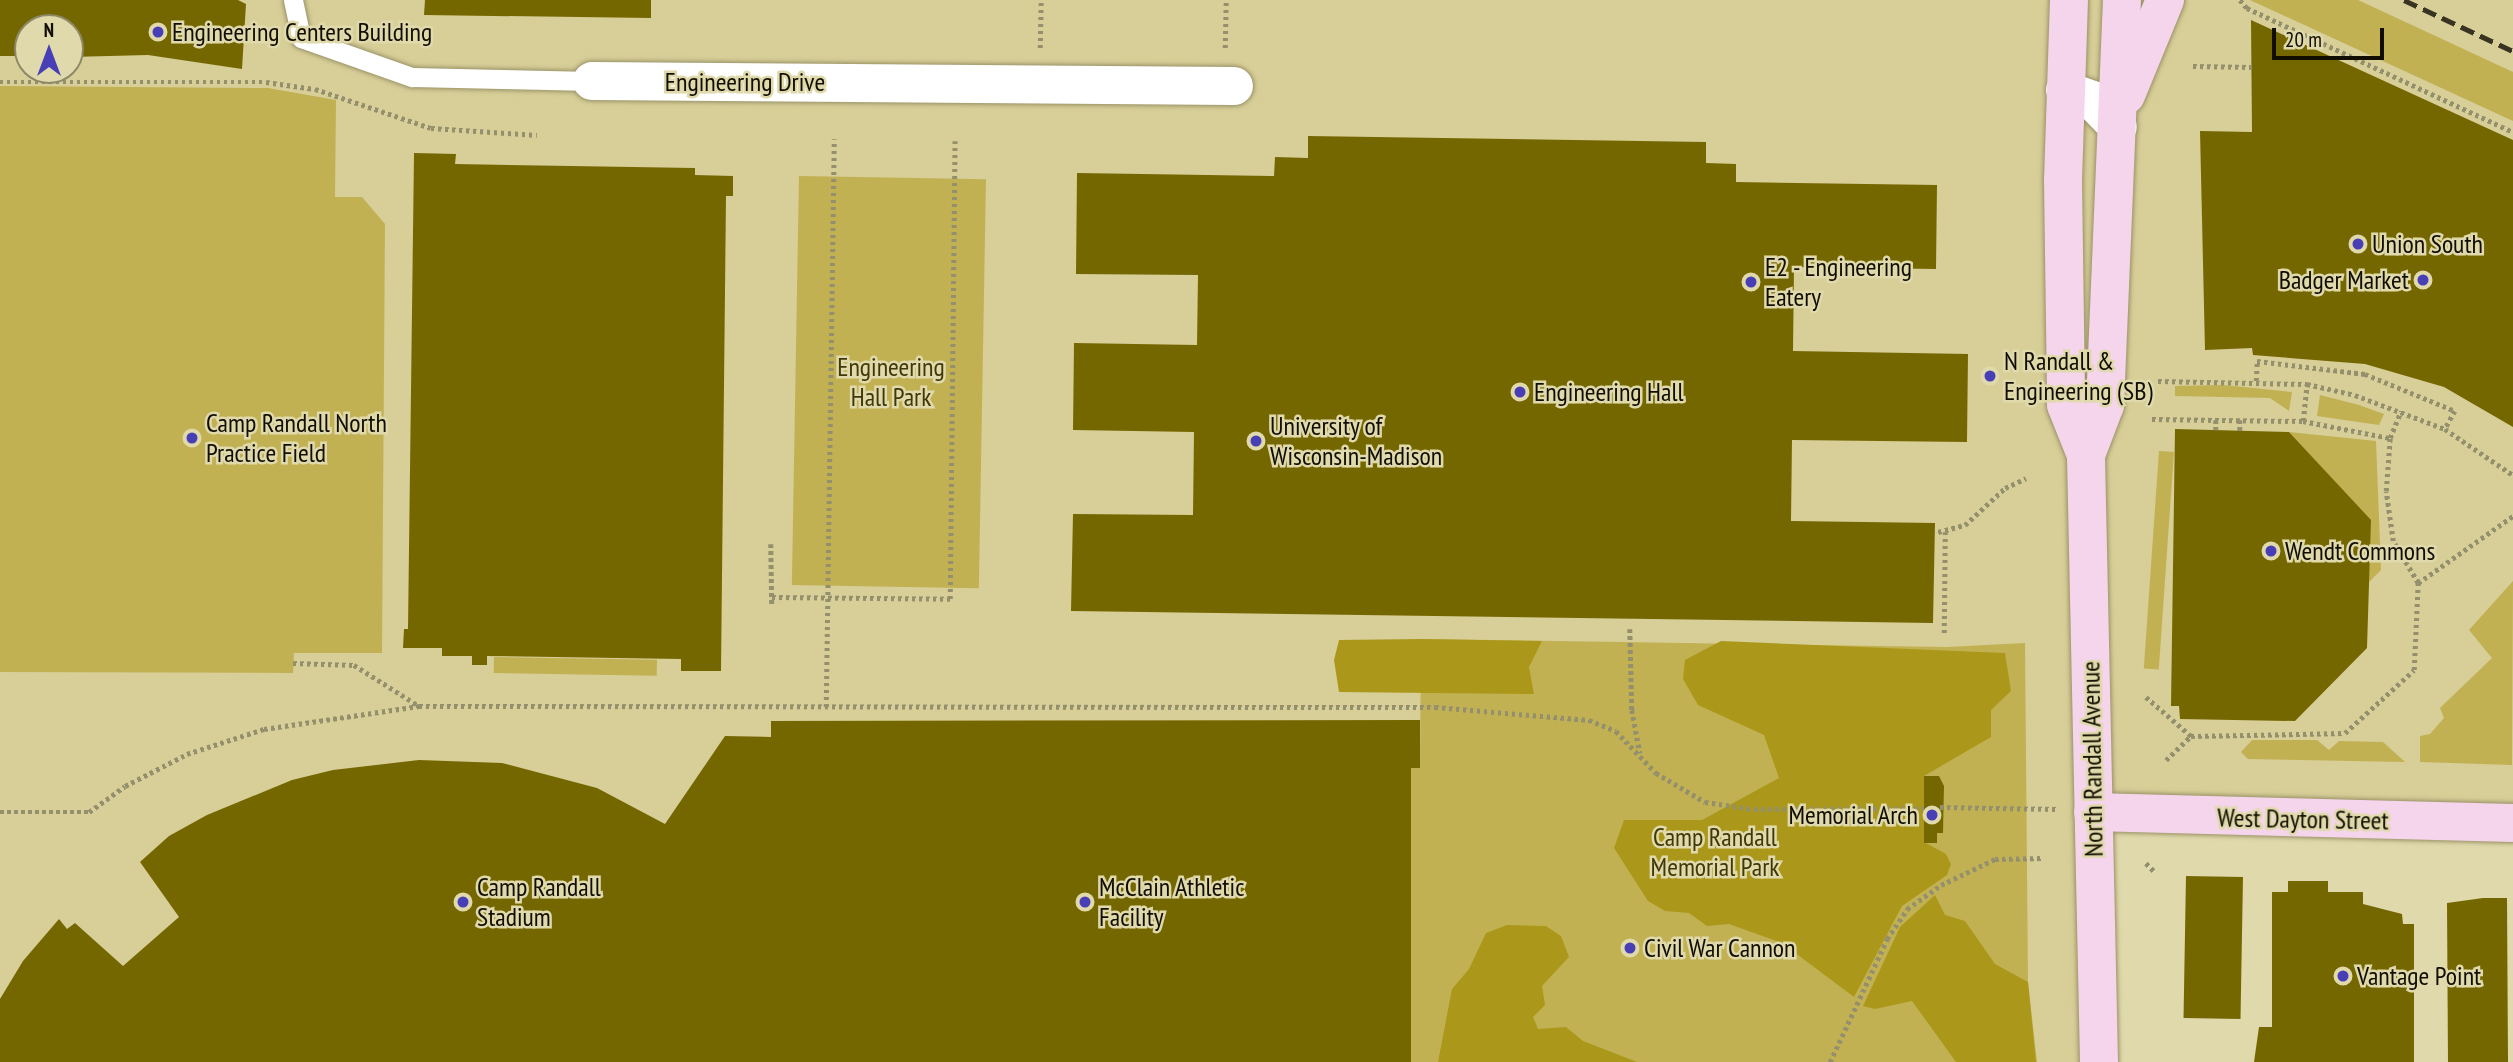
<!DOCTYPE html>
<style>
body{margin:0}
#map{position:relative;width:2513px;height:1062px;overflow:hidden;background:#e0d9ab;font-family:"PT Sans Narrow",sans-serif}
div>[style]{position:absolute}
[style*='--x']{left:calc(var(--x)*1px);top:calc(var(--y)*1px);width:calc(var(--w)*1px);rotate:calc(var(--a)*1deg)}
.built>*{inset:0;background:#d7ce98}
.green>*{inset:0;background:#c1b153;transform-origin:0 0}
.forest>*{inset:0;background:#ab981b}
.building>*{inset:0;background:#756700;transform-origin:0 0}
.path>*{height:4.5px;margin-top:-2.25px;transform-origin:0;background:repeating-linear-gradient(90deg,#948f6d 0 3.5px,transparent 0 7px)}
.roads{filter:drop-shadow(0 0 2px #9a9367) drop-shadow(0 0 2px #9a9367)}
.lane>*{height:19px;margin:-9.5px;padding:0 9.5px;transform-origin:9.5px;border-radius:9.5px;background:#fff}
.street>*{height:38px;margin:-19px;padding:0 19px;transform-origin:19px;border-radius:19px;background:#fff}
.secondary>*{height:38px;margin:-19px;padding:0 19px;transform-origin:19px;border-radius:19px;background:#f5d5ec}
.rail>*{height:5px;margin-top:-2.5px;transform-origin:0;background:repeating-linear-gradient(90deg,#383421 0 14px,transparent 0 21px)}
.dots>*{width:19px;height:19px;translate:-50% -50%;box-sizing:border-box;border:4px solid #e0d9ab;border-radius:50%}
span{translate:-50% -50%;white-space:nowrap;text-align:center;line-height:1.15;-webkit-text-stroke:5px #e0d9ab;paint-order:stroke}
.poi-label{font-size:26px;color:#110e01}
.left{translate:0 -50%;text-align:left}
.right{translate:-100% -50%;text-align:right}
.street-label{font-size:26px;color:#110e01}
.park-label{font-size:26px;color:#403806}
.north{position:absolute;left:14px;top:14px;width:70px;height:70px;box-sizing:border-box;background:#e0d9ab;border:2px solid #8d8867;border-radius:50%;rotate:0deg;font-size:19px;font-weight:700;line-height:28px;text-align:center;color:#110e01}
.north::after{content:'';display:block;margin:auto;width:24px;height:32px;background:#483fb6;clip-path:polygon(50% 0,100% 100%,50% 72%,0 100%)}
.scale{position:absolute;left:2272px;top:28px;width:112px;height:32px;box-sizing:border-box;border:4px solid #110e01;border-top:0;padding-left:9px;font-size:21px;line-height:24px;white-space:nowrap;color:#110e01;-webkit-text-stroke:5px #e0d9ab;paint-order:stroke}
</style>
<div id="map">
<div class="built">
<div style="clip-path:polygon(evenodd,0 0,2513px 0,2513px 823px,2094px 812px,2099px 1062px,0 1062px,0 0,28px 28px,70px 28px,70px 70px,28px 70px,28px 28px)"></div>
</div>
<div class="green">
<div style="clip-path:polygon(2250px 0,2358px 0,2513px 72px,2513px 121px)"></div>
<div style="clip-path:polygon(0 86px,268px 88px,336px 100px,335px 197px,362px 197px,385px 224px,382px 653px,294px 653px,293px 673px,0 672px)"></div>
<div style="left:799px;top:176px;width:187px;height:409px;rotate:1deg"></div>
<div style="clip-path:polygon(2223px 385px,2292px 392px,2289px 411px,2270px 398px,2175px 396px,2175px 386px)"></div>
<div style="clip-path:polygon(2320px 395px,2359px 405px,2384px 414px,2379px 425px,2317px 416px)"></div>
<div style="clip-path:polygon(2289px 432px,2376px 441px,2381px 570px,2369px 582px,2370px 520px)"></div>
<div style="left:2159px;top:451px;width:15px;height:218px;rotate:4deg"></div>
<div style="clip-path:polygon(2513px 581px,2512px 765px,2420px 762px,2420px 736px,2430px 734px,2444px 718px,2440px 708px,2492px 658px,2469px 630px)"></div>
<div style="clip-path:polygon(1421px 639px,1947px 647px,2025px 643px,2028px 982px,2037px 1062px,1411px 1062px,1411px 768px,1420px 768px)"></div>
<div style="left:494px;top:657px;width:163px;height:16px;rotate:1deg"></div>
<div style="clip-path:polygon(2252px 740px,2317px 740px,2329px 750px,2339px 741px,2383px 742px,2405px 762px,2248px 759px,2241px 752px)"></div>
</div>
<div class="forest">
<div style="clip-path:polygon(1421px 639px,1542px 641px,1529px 667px,1534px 694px,1339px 692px,1334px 660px,1339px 640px)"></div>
<div style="clip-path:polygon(1721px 641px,2005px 653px,2011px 691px,1991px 710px,1991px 737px,1924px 776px,1924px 842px,1946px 854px,1951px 864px,1947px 875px,1902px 906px,1854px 997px,1782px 943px,1729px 924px,1707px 926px,1689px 913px,1665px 911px,1648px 901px,1614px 848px,1624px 820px,1702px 820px,1779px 778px,1764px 735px,1698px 705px,1683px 679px,1685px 660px)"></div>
<div style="clip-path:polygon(1935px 895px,1945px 915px,1965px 921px,1995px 964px,2028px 982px,2036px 1062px,1956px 1062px,1912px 1001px,1875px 1009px,1863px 1006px,1900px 927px)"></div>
<div style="clip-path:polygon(1507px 925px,1546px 926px,1561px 936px,1569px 957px,1542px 986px,1545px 1005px,1533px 1017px,1538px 1029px,1566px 1027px,1583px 1041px,1637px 1062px,1438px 1062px,1452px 989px,1469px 969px,1486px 933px)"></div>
</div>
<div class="building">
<div style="clip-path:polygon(0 0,238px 0,246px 4px,242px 69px,148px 55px,70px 57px,70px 28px,28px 28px,28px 56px,0 56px)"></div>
<div style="clip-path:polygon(425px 0,651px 0,651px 18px,424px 15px)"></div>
<div style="clip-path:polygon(2251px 20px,2513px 140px,2513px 427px,2444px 387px,2365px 364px,2253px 355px,2252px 348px,2205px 350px,2200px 131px,2252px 132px)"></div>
<div style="clip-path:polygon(1308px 136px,1706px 142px,1706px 163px,1736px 164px,1736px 182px,1937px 185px,1936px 269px,1794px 267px,1793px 351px,1968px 354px,1967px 442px,1792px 440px,1791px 521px,1935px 523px,1933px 623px,1071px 611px,1073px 514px,1193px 515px,1194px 432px,1073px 430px,1074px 343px,1197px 345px,1198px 275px,1076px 274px,1077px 173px,1274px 176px,1275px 157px,1308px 158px)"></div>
<div style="clip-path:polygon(414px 153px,456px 154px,455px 164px,695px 168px,695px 175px,733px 176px,733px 196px,726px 196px,721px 671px,681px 671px,681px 659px,487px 656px,487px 665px,472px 665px,472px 656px,442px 656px,442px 648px,403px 648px,404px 629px,408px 629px)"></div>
<div style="clip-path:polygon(2175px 429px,2289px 432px,2371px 520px,2367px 648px,2295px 721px,2180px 719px,2179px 706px,2171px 706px)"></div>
<div style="clip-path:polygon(1420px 720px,1420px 768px,1411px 768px,1411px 1062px,0 1062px,0 999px,23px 961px,59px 919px,67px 929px,75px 923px,123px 966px,179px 917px,140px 862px,169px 836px,207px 815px,292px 780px,333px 770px,419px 760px,502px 763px,597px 788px,665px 824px,725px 736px,771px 737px,771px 721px)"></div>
<div style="clip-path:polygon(1924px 776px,1939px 776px,1944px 786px,1943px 833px,1937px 833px,1937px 843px,1924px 843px)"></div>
<div style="left:2186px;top:876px;width:57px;height:142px;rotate:1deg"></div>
<div style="clip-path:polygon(2288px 881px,2328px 881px,2328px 892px,2363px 892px,2363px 904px,2402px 914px,2403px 924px,2414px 924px,2414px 1062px,2254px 1062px,2259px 1027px,2272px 1027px,2272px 892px,2288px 892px)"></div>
<div style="clip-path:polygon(2483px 898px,2507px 898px,2508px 1062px,2448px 1062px,2447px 903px)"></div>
</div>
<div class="path">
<div style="--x:2240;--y:0;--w:11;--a:49"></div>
<div style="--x:2247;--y:8;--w:293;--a:25"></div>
<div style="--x:1040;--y:48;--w:48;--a:-88.8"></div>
<div style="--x:1225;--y:48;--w:48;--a:-88.8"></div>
<div style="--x:2193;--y:66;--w:59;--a:1"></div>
<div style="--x:0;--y:82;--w:266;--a:0"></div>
<div style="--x:266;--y:82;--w:49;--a:8.1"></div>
<div style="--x:315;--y:89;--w:122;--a:18.6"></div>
<div style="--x:431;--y:128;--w:106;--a:3.8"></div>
<div style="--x:2158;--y:381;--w:149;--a:1.2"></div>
<div style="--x:2307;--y:384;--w:49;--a:12.9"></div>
<div style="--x:2355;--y:395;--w:96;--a:20.7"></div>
<div style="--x:2445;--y:429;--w:82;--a:34.1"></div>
<div style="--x:2256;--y:381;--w:20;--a:-87"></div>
<div style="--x:2257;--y:361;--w:109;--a:6.9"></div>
<div style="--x:2365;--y:374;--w:97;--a:22.3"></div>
<div style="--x:2455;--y:411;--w:21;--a:119"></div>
<div style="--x:2152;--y:419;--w:151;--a:0.8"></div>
<div style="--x:2303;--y:421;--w:89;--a:11.1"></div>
<div style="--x:2216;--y:420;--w:10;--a:90"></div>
<div style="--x:2240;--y:420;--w:11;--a:90"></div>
<div style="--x:2303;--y:421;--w:37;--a:-84"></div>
<div style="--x:1938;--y:532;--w:28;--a:-15"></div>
<div style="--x:1965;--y:525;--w:54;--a:-42.8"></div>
<div style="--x:2005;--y:488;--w:23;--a:-25"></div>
<div style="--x:771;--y:544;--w:62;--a:89.1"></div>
<div style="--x:2418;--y:583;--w:116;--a:-35.2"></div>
<div style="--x:772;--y:597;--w:178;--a:0.6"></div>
<div style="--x:950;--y:599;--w:458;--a:-89.4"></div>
<div style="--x:1630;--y:629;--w:81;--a:88.6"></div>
<div style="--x:1632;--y:710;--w:44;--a:79.5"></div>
<div style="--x:1944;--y:633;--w:101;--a:-89.4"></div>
<div style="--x:293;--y:663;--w:61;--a:1.9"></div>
<div style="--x:354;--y:665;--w:77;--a:32.2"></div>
<div style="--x:2146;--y:697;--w:60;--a:40.9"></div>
<div style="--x:2191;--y:736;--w:154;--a:-1.1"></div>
<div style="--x:2345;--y:733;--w:93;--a:-42.4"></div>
<div style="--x:2414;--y:670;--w:87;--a:-87.4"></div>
<div style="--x:2418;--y:583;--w:49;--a:-120.8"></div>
<div style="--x:2393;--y:541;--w:50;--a:-98"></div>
<div style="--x:2386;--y:491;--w:53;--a:-85.7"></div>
<div style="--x:2390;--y:438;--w:29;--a:-68"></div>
<div style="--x:826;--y:707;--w:568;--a:-89.19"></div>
<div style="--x:2166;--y:760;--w:35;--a:-44"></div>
<div style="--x:1940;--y:807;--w:118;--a:1"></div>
<div style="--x:0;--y:812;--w:89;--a:0"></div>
<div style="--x:89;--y:812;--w:44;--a:-35.8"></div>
<div style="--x:125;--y:786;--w:70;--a:-27.3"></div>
<div style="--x:187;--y:754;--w:81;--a:-18"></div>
<div style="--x:264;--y:729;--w:157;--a:-8.4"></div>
<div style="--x:419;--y:706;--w:1016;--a:0.06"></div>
<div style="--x:1435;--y:707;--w:155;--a:4.8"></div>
<div style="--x:1589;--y:720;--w:29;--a:22"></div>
<div style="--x:1616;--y:731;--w:58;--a:46.4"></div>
<div style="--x:1656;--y:773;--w:57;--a:30.6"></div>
<div style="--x:1705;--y:802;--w:49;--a:8.1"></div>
<div style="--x:1754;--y:809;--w:170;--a:-0.3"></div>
<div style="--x:2146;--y:863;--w:13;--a:45"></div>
<div style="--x:1830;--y:1062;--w:136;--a:-65.1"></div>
<div style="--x:1887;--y:939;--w:36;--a:-56"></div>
<div style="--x:1907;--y:909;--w:42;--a:-35.2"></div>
<div style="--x:1941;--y:885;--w:60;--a:-25.7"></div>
<div style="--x:1995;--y:859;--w:48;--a:-1.2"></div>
</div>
<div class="roads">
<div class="lane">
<div style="--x:293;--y:0;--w:39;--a:78"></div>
<div style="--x:301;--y:38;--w:118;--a:19.4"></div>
<div style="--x:412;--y:77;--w:180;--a:1.3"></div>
</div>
<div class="street">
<div style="--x:592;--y:81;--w:642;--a:0.45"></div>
<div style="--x:2065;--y:90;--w:29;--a:20"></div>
<div style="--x:2092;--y:100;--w:37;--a:46"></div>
</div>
<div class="secondary">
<div style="--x:2069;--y:0;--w:180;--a:91.9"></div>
<div style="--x:2063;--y:180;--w:225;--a:89.2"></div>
<div style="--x:2066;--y:405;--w:54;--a:68.2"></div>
<div style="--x:2126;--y:95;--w:103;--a:-67.7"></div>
<div style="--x:2093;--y:812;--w:420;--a:1.5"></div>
<div style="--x:2099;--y:1062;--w:607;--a:-91.23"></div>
<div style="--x:2086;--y:455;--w:53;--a:-69.2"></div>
<div style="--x:2105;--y:405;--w:405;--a:-87.6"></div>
</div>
</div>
<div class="rail">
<div style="--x:2404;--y:0;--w:120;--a:25.1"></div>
</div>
<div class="dots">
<div style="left:158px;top:32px;background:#483fb6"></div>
<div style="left:2358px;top:244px;background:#483fb6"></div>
<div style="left:2423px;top:280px;background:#483fb6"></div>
<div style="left:1751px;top:282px;background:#483fb6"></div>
<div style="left:1990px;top:376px;background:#483fb6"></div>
<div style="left:1520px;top:392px;background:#483fb6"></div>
<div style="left:192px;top:438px;background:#483fb6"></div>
<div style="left:1256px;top:441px;background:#483fb6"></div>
<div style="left:2271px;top:551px;background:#483fb6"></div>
<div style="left:1932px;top:815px;background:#483fb6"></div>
<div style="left:463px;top:902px;background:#483fb6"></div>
<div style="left:1085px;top:902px;background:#483fb6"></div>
<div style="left:1630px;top:948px;background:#483fb6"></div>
<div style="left:2343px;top:976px;background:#483fb6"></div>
</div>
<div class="poi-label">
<span class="left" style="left:172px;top:32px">Engineering Centers Building</span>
<span class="left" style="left:2372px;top:244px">Union South</span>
<span class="left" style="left:1765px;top:282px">E2 - Engineering<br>Eatery</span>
<span class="right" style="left:2409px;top:280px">Badger Market</span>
<span class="left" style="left:2004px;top:376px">N Randall &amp;<br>Engineering (SB)</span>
<span class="left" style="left:1534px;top:392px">Engineering Hall</span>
<span class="left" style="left:206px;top:438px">Camp Randall North<br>Practice Field</span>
<span class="left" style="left:1270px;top:441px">University of<br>Wisconsin-Madison</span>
<span class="left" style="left:2285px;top:551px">Wendt Commons</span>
<span class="right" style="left:1918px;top:815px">Memorial Arch</span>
<span class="left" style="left:477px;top:902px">Camp Randall<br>Stadium</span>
<span class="left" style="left:1099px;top:902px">McClain Athletic<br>Facility</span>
<span class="left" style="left:1644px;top:948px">Civil War Cannon</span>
<span class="left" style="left:2357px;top:976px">Vantage Point</span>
</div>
<div class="street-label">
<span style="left:745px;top:82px">Engineering Drive</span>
<span style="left:2092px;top:759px;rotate:-91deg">North Randall Avenue</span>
<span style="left:2303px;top:819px;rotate:1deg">West Dayton Street</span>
</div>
<div class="park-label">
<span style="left:891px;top:382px">Engineering<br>Hall Park</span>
<span style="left:1715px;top:852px">Camp Randall<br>Memorial Park</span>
</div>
<div class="north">N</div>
<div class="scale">20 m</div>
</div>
